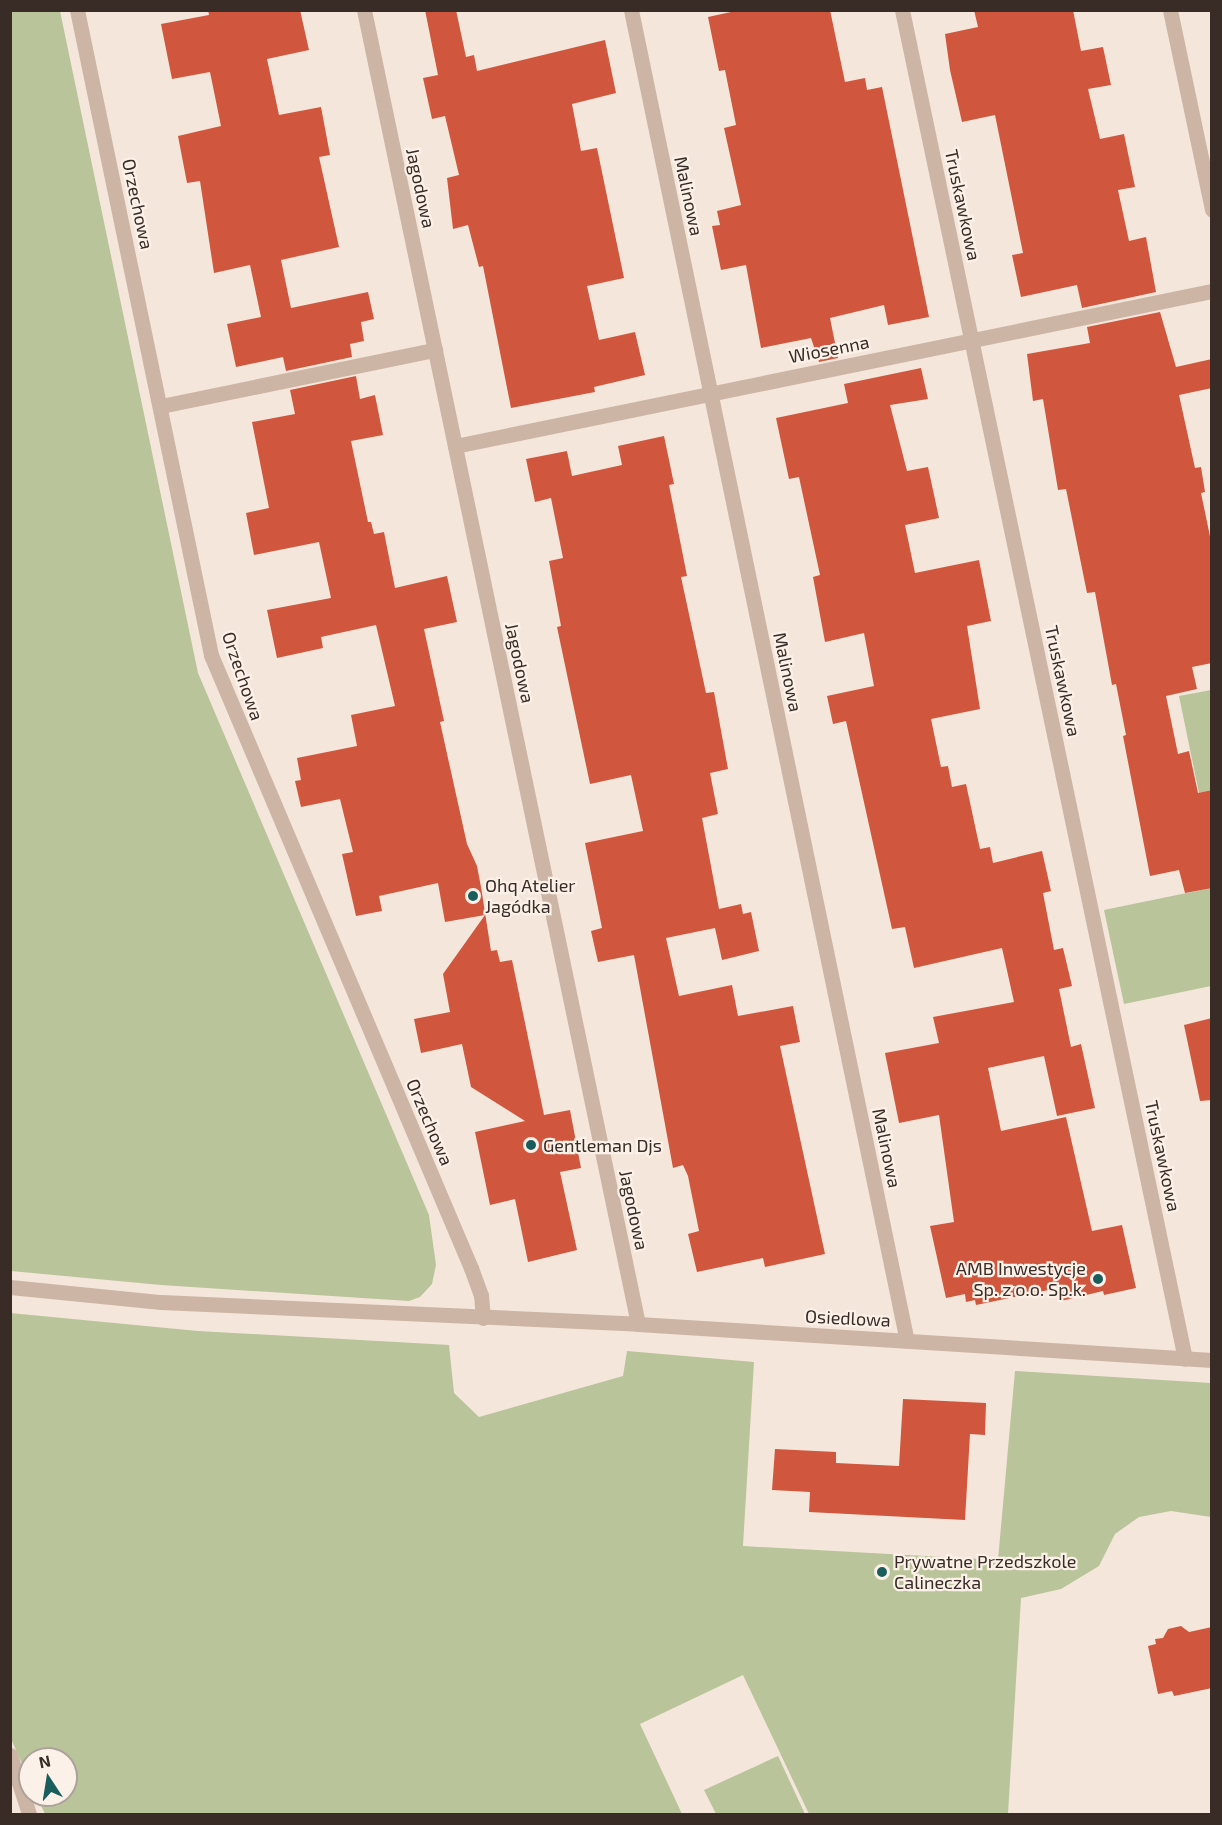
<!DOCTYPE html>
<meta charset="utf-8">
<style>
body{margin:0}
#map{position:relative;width:1222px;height:1825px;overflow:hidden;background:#f4e6db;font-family:"Exo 2",sans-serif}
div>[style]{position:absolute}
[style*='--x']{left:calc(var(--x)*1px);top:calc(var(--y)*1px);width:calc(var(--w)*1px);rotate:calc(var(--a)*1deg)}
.green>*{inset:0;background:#b9c49a}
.building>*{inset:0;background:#d0563d}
.street>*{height:15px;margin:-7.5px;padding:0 7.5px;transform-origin:7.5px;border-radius:7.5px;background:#cdb5a6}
.dots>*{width:16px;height:16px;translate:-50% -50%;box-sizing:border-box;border:3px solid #fbf1e8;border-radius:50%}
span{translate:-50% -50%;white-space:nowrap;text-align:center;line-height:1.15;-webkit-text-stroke:4.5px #fbf1e8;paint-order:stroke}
.street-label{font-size:18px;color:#392c27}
.poi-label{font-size:18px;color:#392c27}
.left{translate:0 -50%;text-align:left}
.right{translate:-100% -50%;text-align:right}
.frame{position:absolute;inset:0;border:12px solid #392c27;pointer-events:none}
.north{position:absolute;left:18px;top:1747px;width:60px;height:60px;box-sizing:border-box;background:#fbf1e8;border:2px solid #ada29b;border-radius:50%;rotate:348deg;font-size:16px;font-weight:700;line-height:24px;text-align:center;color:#392c27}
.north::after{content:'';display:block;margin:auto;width:21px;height:27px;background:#195e5d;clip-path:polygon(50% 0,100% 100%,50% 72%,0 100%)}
</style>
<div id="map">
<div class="green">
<div style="clip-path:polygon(10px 11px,60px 11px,198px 673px,429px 1215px,436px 1265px,432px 1284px,420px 1297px,409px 1301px,161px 1285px,11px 1271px)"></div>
<div style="clip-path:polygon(1211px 690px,1211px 790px,1199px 793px,1179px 696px)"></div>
<div style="clip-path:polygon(1211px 888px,1211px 986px,1124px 1004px,1104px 910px)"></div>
<div style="clip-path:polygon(10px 1313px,198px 1331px,449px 1345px,454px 1393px,479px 1417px,623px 1376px,627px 1351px,754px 1362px,743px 1546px,998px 1560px,1015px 1371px,1211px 1383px,1211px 1517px,1171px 1511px,1139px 1517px,1115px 1534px,1099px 1566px,1061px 1589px,1021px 1598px,1008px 1814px,809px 1814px,743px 1675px,640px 1724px,682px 1814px,45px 1814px,36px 1795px,66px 1795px,66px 1759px,30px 1759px,30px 1782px,11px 1739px)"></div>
<div style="clip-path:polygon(778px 1756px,805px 1814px,716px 1814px,704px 1790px)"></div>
</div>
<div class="building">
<div style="clip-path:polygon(208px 10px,300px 10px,309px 50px,267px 59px,279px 115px,321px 107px,330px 155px,319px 157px,339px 247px,281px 260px,291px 308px,368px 292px,374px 319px,361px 322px,364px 341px,350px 344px,352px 357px,286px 371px,283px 357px,236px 367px,227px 324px,261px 317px,250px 265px,214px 273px,200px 181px,187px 183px,178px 136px,221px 126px,210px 72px,172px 79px,161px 24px,209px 15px)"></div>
<div style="clip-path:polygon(425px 10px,456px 10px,466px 57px,474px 55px,477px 71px,605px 40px,616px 93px,572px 104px,581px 151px,597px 148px,624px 278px,587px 286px,599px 340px,635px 332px,645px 375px,594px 387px,595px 392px,511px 408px,483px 266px,479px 267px,468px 225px,453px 229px,447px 178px,459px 175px,445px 116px,432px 119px,423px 78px,438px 75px)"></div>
<div style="clip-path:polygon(740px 10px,830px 10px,845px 82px,865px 78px,867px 90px,882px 87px,929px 317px,888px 325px,884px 305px,830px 318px,838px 358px,819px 362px,811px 338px,761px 348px,746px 265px,721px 270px,712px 226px,720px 225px,717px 211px,741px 205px,724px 128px,736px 125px,725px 70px,719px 71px,708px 17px)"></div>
<div style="clip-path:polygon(974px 10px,1073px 10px,1081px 51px,1103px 47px,1111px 85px,1088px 89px,1100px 139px,1124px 134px,1135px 187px,1118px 190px,1129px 241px,1146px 237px,1156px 292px,1082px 308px,1077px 285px,1021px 297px,1012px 255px,1023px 253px,995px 115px,962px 122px,950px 70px,945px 34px,978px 27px)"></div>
<div style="clip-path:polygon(1160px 312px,1176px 367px,1212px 359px,1212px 388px,1179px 395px,1195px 468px,1201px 467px,1205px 492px,1201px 493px,1212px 546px,1212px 663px,1192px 667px,1197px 689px,1166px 696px,1178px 754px,1189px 751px,1198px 793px,1212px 790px,1212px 888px,1185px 893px,1179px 870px,1150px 876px,1123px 736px,1126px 735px,1116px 684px,1112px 685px,1095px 592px,1087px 593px,1066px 489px,1058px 490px,1043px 399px,1033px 401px,1027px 354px,1090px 343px,1087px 327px)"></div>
<div style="clip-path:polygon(921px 368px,928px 399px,890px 405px,907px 471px,928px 467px,939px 518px,905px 525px,915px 573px,979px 560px,991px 621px,967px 626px,980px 709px,931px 719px,941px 767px,948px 766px,952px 787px,966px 784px,980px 849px,990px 847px,993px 863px,1042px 851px,1051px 891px,1043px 893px,1054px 950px,1063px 948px,1072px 986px,1059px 989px,1071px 1047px,1081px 1044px,1095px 1108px,1057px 1116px,1044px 1056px,988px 1068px,1001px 1131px,1066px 1117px,1092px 1231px,1122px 1225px,1136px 1288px,1104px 1295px,1103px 1291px,1061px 1301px,1058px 1288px,976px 1305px,975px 1300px,966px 1302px,965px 1294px,946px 1298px,930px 1226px,954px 1222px,939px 1115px,899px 1123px,885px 1053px,939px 1043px,933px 1017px,1014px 1002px,1002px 948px,914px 968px,905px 927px,892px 929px,846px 721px,833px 724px,827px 696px,874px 686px,864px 633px,825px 642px,813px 577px,820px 575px,799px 477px,789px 479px,776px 418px,848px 403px,844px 384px)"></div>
<div style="clip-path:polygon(356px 376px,360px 399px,375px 395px,383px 435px,351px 441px,368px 522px,371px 522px,374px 534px,384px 532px,395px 588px,447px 576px,457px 622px,424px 629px,444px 721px,440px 722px,467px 844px,477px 866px,481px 887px,491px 951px,497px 950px,500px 962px,512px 960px,544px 1115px,570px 1110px,581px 1168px,560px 1172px,577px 1250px,528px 1262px,515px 1199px,490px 1205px,475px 1132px,525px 1121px,471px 1087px,462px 1044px,421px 1053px,414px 1019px,450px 1012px,443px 974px,485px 915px,445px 922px,438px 883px,379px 896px,382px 911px,356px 916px,342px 854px,353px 852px,340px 799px,301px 807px,295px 781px,301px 780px,297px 758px,357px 746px,351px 715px,395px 706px,376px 625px,321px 637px,323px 648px,277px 658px,267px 610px,331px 598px,319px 542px,254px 555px,246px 513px,269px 508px,252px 422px,295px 414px,290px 390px)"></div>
<div style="clip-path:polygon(664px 436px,674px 484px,669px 485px,687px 576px,681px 577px,706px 693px,714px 692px,728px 769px,710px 773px,718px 814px,702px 818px,719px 909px,741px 904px,743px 914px,751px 912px,759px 951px,722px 960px,715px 928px,666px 938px,679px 996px,732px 985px,738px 1016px,793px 1006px,800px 1042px,780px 1046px,825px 1254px,765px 1267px,763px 1258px,697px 1272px,688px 1234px,699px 1231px,688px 1176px,683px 1165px,673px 1168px,634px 955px,598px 962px,591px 931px,602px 928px,585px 843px,643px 831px,631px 775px,590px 784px,557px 627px,561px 626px,549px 561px,563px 558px,551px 498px,535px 502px,526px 459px,567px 451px,572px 476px,622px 465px,618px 446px)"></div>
<div style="clip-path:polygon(1212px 1018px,1212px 1100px,1200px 1101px,1184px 1025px)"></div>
<div style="clip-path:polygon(903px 1399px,986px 1403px,985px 1435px,970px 1434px,965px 1520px,809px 1512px,810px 1492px,772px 1490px,775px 1449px,836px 1452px,836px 1463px,899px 1466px)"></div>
<div style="clip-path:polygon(1181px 1626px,1189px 1632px,1212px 1627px,1212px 1688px,1174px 1696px,1172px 1691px,1158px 1694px,1148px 1646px,1156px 1644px,1155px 1639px,1163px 1638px,1168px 1629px)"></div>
</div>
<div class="street">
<div style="--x:77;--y:10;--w:659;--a:78.26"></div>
<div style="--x:211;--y:655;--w:666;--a:67.02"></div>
<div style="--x:471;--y:1268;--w:29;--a:70"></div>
<div style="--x:481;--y:1295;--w:23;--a:85"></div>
<div style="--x:364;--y:10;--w:1342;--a:78.22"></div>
<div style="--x:631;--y:10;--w:1359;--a:78.29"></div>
<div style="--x:902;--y:10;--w:1378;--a:78.15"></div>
<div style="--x:1170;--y:10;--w:204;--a:78.1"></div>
<div style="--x:161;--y:406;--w:280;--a:-11.6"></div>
<div style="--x:455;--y:446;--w:773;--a:-11.57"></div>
<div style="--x:10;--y:1287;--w:152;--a:5.7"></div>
<div style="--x:161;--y:1302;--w:478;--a:2.6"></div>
<div style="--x:638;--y:1324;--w:575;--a:3.59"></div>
<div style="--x:10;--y:1755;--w:62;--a:72.1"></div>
</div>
<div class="dots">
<div style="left:473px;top:896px;background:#195e5d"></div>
<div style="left:531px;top:1145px;background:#195e5d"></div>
<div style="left:1098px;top:1279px;background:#195e5d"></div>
<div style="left:882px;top:1572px;background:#195e5d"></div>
</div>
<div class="street-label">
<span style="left:421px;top:188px;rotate:78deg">Jagodowa</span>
<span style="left:689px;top:196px;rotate:78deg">Malinowa</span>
<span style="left:138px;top:204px;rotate:78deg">Orzechowa</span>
<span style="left:963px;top:205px;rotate:78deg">Truskawkowa</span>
<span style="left:829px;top:349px;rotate:-11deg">Wiosenna</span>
<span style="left:520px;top:663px;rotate:78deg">Jagodowa</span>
<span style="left:788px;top:672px;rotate:78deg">Malinowa</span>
<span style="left:243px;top:676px;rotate:71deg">Orzechowa</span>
<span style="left:1063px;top:681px;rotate:78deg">Truskawkowa</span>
<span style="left:430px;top:1122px;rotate:67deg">Orzechowa</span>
<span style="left:887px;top:1148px;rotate:78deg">Malinowa</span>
<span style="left:1163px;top:1156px;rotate:78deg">Truskawkowa</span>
<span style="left:634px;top:1210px;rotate:78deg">Jagodowa</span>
<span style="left:848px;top:1318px;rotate:3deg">Osiedlowa</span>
</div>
<div class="poi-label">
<span class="left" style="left:485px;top:896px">Ohq Atelier<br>Jagódka</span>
<span class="left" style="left:543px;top:1145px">Gentleman Djs</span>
<span class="right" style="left:1086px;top:1279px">AMB Inwestycje<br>Sp. z o.o. Sp.k.</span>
<span class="left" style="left:894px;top:1572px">Prywatne Przedszkole<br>Calineczka</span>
</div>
<div class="frame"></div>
<div class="north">N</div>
</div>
